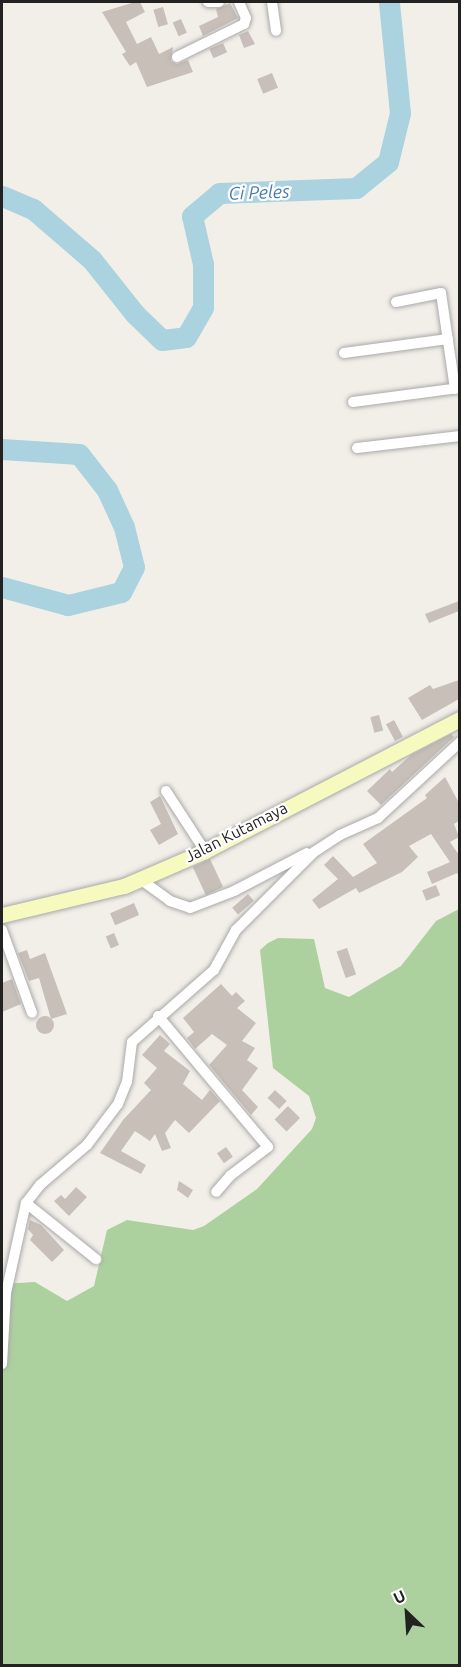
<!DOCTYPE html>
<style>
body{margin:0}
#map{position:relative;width:461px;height:1667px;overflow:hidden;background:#f2efe9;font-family:Ubuntu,sans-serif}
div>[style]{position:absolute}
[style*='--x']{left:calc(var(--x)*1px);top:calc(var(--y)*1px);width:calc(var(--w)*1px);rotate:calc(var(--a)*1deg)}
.forest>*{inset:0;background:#add19e}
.river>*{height:21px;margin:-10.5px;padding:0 10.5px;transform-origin:10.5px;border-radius:10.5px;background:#aad3df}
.building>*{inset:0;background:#c7bfb8;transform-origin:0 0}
.round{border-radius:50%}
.roads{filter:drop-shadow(0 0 2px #a9a9a9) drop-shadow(0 0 2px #a9a9a9)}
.minor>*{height:10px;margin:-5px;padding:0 5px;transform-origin:5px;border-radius:5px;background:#fff}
.secondary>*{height:15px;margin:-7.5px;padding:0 7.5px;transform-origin:7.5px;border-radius:7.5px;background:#f7fabf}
span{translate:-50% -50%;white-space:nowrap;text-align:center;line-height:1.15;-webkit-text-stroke:4.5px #fff;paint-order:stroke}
.street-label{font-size:16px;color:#222}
.water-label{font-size:18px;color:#4a7aab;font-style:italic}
.frame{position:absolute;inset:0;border:3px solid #222;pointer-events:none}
.north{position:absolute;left:377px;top:1583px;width:60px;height:60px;-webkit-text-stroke:4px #fff;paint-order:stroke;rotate:335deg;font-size:16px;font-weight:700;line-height:24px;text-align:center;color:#222}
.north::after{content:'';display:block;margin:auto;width:21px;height:27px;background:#222;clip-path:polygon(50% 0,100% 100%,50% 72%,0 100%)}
</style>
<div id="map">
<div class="forest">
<div style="clip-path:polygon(459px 909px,459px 1665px,2px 1665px,2px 1284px,35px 1282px,67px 1301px,94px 1286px,107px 1230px,127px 1220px,193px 1230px,204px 1226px,257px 1189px,312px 1129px,316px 1118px,309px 1096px,273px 1068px,260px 950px,268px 943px,278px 938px,314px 939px,325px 988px,349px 997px,401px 966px,436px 921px)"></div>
</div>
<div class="river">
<div style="--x:2;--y:196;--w:34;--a:23"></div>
<div style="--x:33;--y:209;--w:78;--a:40.8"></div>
<div style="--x:92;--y:260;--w:69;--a:51.5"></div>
<div style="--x:135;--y:314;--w:37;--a:44"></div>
<div style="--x:162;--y:340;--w:24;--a:-7"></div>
<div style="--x:186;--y:337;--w:34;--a:-60"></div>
<div style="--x:203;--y:307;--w:43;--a:-90"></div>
<div style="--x:203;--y:264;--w:49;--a:-102.9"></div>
<div style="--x:192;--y:216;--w:35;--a:-40"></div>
<div style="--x:219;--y:193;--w:137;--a:-2.1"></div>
<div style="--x:356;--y:188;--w:41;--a:-39.1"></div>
<div style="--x:388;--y:162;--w:50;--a:-76.2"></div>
<div style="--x:400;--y:113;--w:112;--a:-95.7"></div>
<div style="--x:2;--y:449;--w:77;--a:3.7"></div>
<div style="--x:79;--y:454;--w:46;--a:52.1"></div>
<div style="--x:107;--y:490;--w:41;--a:65.3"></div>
<div style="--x:124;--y:527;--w:41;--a:76"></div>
<div style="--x:134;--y:567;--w:28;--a:117"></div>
<div style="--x:121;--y:592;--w:55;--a:166.2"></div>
<div style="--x:68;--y:605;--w:68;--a:-164.7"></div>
</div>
<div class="building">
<div style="clip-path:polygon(135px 2px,140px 2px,145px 12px,126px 22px,137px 44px,151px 37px,159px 54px,173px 47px,171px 61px,177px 64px,188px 60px,193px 72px,147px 87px,136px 62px,130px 66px,122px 54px,126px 52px,102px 12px)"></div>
<div style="clip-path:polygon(230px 3px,238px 18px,203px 36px,199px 26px,218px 17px,216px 9px)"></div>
<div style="left:163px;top:7px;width:18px;height:10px;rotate:74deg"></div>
<div style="left:181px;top:19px;width:15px;height:9px;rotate:67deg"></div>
<div style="clip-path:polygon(248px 31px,255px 44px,244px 48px,239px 35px)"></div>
<div style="left:223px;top:43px;width:10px;height:15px;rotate:66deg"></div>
<div style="left:272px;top:73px;width:16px;height:16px;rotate:68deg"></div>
<div style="clip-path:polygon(459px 601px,459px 611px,429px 623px,425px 614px)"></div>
<div style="clip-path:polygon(459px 680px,459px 699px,422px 720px,408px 698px,430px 685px,433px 689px)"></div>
<div style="left:379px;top:715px;width:16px;height:9px;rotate:75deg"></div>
<div style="left:394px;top:720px;width:19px;height:9px;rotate:62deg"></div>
<div style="clip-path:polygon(451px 734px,454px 737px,381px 805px,367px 791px,390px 769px,392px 772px,411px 755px)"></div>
<div style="clip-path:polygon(445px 777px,459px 803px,459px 821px,454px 824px,459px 837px,450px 842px,459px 855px,459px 876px,457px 873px,432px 884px,427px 872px,450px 862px,431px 834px,409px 846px,418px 857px,402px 872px,359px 893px,356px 888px,319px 909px,312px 900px,338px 879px,324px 865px,333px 856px,353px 877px,377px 863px,363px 844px,427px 798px,425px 795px)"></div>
<div style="clip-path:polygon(160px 796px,178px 834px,159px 845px,150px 830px,161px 824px,150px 802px)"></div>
<div style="left:210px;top:859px;width:31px;height:19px;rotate:65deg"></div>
<div style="left:436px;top:885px;width:11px;height:15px;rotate:68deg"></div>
<div style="left:248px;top:894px;width:9px;height:21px;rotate:49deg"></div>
<div style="left:134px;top:903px;width:13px;height:26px;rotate:67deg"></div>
<div style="left:114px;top:933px;width:13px;height:9px;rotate:67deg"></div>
<div style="left:347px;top:948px;width:28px;height:11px;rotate:71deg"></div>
<div style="clip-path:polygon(27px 950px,30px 959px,45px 953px,67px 1014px,51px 1019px,39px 978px,29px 981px,18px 953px)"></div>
<div style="clip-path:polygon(12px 979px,21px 1004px,2px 1012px,2px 983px)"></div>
<div style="clip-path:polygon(221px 984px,232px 996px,236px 992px,245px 1001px,237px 1008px,256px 1023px,242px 1041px,255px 1048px,247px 1060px,258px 1068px,242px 1090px,258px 1107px,251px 1115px,209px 1065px,227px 1045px,212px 1034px,195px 1049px,187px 1038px,194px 1032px,183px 1018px)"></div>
<div class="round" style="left:36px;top:1016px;width:18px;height:18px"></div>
<div style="clip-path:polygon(160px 1035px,170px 1044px,164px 1051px,190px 1071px,183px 1084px,202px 1100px,210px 1090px,220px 1101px,189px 1133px,175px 1120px,165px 1133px,171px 1148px,162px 1151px,155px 1134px,150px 1141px,135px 1131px,121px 1151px,146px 1165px,141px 1174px,100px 1153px,123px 1120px,151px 1090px,144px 1083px,157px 1068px,142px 1055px)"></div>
<div style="left:275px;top:1090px;width:16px;height:11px;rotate:43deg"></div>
<div style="left:288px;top:1106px;width:17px;height:19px;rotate:45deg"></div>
<div style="left:226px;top:1147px;width:12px;height:11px;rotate:55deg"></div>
<div style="clip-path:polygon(179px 1181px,193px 1190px,188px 1198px,177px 1190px)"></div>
<div style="clip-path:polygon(76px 1187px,87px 1197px,69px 1216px,54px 1201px,61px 1195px,65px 1199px)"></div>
<div style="clip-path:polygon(30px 1220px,41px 1225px,64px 1250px,52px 1262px,30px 1240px,33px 1235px,28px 1229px)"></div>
</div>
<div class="roads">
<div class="minor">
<div style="--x:208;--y:2;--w:11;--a:0"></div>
<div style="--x:272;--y:2;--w:29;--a:82"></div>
<div style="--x:177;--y:57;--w:75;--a:-26.2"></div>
<div style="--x:244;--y:24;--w:6;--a:-72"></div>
<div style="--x:246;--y:18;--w:17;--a:-114"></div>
<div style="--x:396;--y:302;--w:46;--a:-11.3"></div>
<div style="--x:441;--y:293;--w:97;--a:81.7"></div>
<div style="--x:344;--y:353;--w:105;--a:-7.7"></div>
<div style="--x:353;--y:402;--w:108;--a:-7.5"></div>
<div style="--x:357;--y:448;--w:104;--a:-6.6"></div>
<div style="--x:166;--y:791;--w:72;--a:57"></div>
<div style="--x:140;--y:879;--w:37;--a:36"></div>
<div style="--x:170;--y:901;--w:21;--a:19"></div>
<div style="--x:190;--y:908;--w:47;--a:-21.1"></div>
<div style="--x:234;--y:891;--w:82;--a:-27.5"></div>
<div style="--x:2;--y:930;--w:88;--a:70.1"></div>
<div style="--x:158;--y:1016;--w:171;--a:50"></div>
<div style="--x:268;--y:1147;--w:48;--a:142.7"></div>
<div style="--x:230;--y:1176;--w:21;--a:131"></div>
<div style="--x:26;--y:1203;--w:90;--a:38.7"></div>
<div style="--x:2;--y:1364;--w:71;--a:-86.8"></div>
<div style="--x:6;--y:1293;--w:92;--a:-77.5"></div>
<div style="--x:26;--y:1203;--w:23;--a:-52"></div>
<div style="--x:40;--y:1185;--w:62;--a:-40.4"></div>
<div style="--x:87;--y:1145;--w:51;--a:-52.9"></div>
<div style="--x:118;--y:1104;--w:24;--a:-68"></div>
<div style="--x:127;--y:1082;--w:40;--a:-82.9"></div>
<div style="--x:132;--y:1042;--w:109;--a:-41.3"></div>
<div style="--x:214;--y:970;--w:46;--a:-61.2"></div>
<div style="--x:236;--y:930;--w:110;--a:-45"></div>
<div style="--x:314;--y:852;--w:31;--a:-33"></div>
<div style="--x:340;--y:835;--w:42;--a:-24.1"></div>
<div style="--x:378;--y:818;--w:112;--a:-42.8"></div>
</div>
<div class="secondary">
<div style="--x:2;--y:915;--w:125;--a:-13.4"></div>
<div style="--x:124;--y:886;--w:88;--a:-23.4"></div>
<div style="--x:205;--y:851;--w:287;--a:-27.4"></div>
</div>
</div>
<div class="street-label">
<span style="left:236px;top:832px;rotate:-27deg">Jalan Kutamaya</span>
</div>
<div class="water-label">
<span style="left:259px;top:192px;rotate:-2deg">Ci Peles</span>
</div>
<div class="frame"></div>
<div class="north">U</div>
</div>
